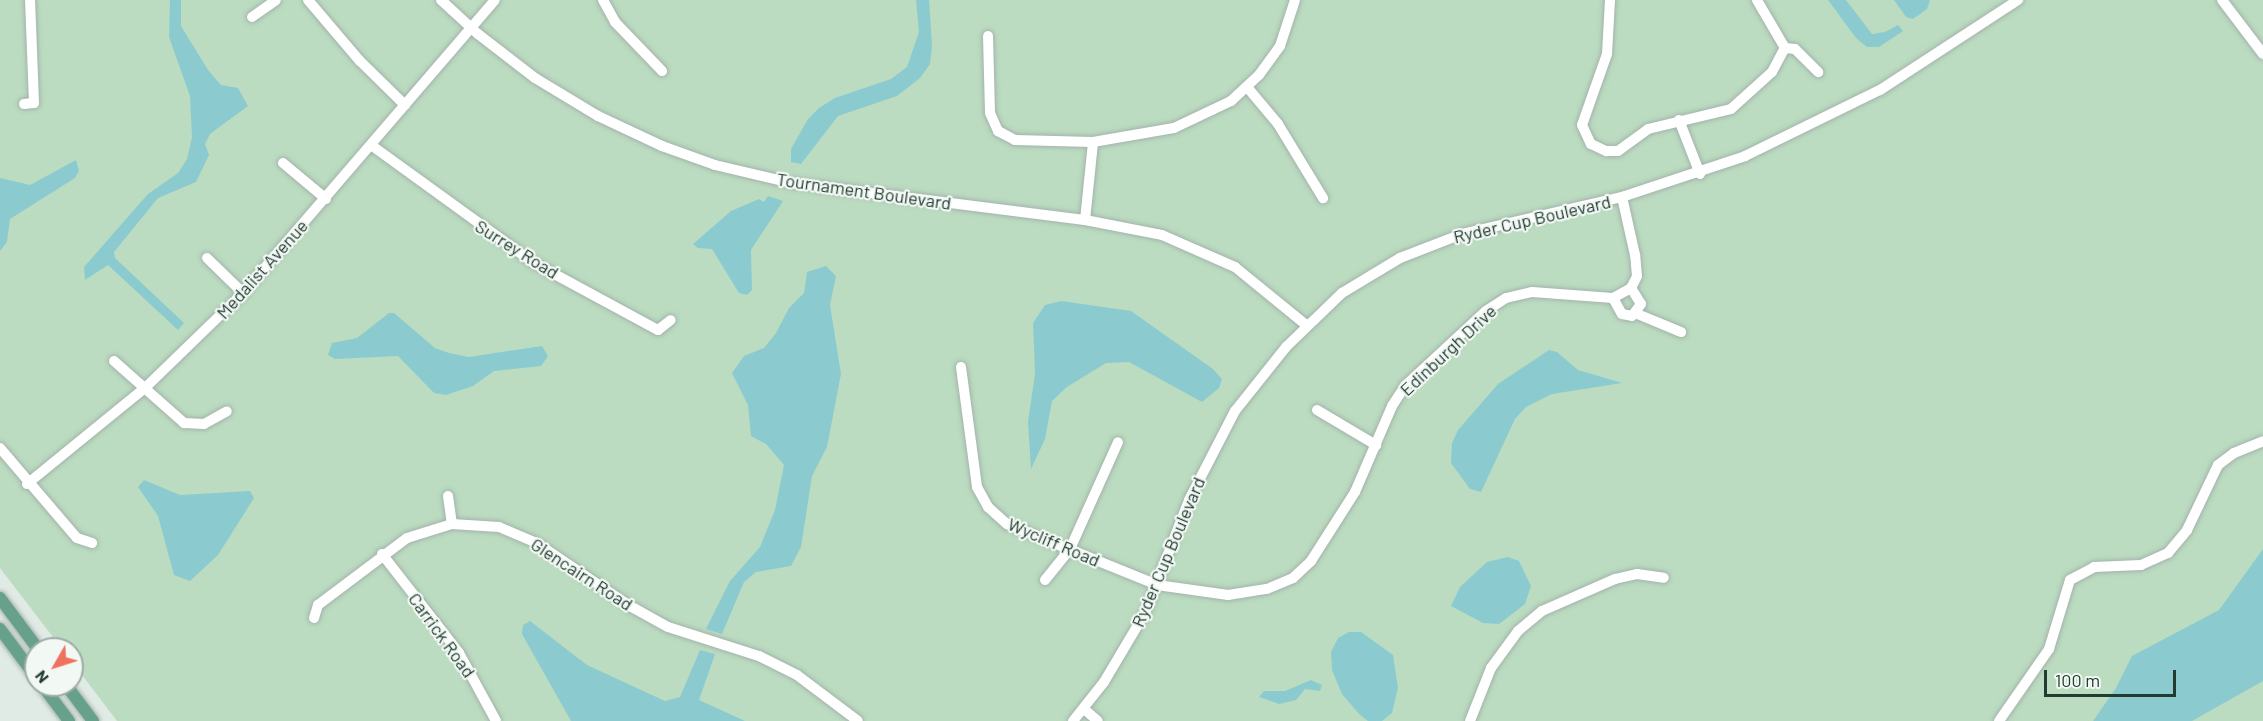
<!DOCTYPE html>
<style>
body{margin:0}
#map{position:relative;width:2263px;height:721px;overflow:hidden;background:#e1ebe6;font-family:Barlow,sans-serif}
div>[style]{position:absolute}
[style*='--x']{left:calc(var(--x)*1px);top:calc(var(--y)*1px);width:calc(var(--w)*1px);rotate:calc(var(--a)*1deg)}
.green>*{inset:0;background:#bbdcc0}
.water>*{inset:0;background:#8bcbcf}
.roads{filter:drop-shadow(0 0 2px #a4b3ac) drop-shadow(0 0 2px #a4b3ac)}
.minor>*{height:10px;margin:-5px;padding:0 5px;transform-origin:5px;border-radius:5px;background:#fff}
.major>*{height:12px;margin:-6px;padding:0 6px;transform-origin:6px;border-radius:6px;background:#67a08b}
span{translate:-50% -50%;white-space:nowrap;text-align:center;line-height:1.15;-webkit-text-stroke:4.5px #f2f8f4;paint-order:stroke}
.street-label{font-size:18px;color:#223c32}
.north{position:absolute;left:24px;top:637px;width:60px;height:60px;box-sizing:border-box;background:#f2f8f4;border:2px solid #9fada6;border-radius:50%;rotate:231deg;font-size:16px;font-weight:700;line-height:24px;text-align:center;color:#223c32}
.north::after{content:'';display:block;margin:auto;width:21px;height:27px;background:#ee725d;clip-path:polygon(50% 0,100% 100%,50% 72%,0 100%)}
.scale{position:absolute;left:2044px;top:670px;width:132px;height:27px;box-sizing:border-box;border:3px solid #223c32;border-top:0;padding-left:8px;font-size:18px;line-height:21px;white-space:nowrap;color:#223c32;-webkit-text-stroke:4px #f2f8f4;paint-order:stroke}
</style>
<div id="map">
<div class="green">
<div style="clip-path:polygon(0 0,2263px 0,2263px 721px,117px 721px,72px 662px,72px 649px,62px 649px,0 568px)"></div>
</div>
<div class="water">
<div style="clip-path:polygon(170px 0,181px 0,181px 26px,208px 70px,221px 85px,238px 88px,248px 106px,210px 134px,205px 144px,209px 155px,196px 182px,158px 198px,114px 252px,115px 258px,184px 323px,178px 330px,108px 265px,85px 280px,84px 267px,148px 194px,178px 173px,187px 159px,192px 137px,190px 96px,169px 37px)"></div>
<div style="clip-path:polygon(916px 0,929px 0,932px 46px,930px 64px,920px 78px,897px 96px,838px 116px,801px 164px,791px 162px,791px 149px,808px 119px,819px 108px,835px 98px,891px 79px,907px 67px,919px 32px)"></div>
<div style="clip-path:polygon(1828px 0,1846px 0,1872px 34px,1885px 32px,1898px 25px,1903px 31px,1879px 47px,1867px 47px,1856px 38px)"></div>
<div style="clip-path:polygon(1894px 0,1930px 0,1927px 9px,1913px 19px,1906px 17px)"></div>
<div style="clip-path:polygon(76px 160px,79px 171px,75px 178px,10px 219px,7px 242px,0 251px,0 178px,30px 185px)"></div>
<div style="clip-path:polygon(768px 196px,783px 201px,751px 250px,752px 290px,747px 295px,739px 293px,712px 249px,698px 248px,693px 244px,731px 211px,759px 199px,764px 202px)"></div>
<div style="clip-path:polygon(826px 266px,836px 276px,830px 305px,841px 374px,827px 447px,812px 476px,801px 547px,791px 566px,756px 572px,744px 582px,722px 634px,706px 629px,730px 581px,760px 547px,775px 510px,784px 465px,766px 444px,751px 436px,748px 405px,732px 373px,744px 356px,764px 348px,776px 333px,789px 308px,804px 293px,807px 272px)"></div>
<div style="clip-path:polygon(1061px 301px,1131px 311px,1213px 369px,1222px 379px,1219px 388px,1202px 402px,1129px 362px,1106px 363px,1067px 387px,1052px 401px,1045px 439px,1031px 469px,1028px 422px,1035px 374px,1033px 323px,1045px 305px)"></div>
<div style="clip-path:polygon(389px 313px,394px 313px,435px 348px,449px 353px,469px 357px,542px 346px,548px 356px,541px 366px,494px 371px,473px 386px,446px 395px,434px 393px,398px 356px,335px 359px,328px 355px,332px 343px,357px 338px)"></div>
<div style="clip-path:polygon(1549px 350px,1557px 352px,1578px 370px,1622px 383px,1552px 394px,1526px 407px,1515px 419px,1481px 492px,1470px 489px,1451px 463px,1452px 443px,1458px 430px,1498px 384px)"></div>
<div style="clip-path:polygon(144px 480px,180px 495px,250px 491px,254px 498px,218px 555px,190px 581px,174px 575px,158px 516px,138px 487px)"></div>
<div style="clip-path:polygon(2263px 549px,2263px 681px,2192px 721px,2093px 721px,2116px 688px,2132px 656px,2219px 610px)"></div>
<div style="clip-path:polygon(1508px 557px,1519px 561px,1531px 586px,1525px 604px,1499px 624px,1483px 623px,1451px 606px,1460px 587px,1487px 562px)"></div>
<div style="clip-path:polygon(530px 621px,587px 665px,665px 701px,680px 697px,700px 650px,715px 654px,699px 700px,745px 721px,571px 721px,522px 634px,523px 625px)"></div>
<div style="clip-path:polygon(1349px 632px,1361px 632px,1393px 655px,1398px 688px,1392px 713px,1382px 721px,1368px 721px,1359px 714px,1342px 694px,1332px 670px,1331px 652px,1338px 638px)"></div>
<div style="clip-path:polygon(1311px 680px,1322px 685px,1320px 691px,1305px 689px,1296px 700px,1279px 704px,1259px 697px,1264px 691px,1285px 691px)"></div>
</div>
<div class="roads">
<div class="minor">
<div style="--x:308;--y:0;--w:80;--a:49.6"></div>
<div style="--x:360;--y:61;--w:63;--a:44.4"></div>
<div style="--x:441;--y:0;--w:50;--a:42.6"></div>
<div style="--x:478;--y:34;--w:72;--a:37.7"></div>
<div style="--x:535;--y:78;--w:74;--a:31.1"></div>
<div style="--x:598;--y:116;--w:71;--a:25.1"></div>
<div style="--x:662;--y:146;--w:56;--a:19.7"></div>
<div style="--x:715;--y:165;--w:79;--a:13.2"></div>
<div style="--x:792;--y:183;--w:295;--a:7.2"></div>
<div style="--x:1085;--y:220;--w:78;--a:11"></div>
<div style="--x:1162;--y:235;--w:80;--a:23.7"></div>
<div style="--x:1235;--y:267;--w:92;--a:39.2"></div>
<div style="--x:603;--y:0;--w:25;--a:61"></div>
<div style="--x:615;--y:22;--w:68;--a:46.2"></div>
<div style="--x:1610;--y:0;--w:54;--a:93.2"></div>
<div style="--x:1607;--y:54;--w:75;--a:109.4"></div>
<div style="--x:1582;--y:125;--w:21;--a:65"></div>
<div style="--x:1591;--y:144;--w:17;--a:25"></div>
<div style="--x:1606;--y:151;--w:12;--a:0"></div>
<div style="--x:1618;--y:151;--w:37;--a:-36"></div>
<div style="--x:1648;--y:129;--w:85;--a:-13.5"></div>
<div style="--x:1731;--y:109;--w:55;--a:-42.1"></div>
<div style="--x:1772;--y:72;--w:27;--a:-62"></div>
<div style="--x:1785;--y:48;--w:56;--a:-120.3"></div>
<div style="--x:2222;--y:0;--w:68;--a:52.8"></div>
<div style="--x:252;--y:17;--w:29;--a:-35"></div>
<div style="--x:988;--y:36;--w:77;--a:88.5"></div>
<div style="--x:990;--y:113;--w:20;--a:66"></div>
<div style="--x:998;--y:131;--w:19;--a:28"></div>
<div style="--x:1015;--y:140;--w:78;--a:1.5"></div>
<div style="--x:1093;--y:142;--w:82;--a:-9.8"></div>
<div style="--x:1174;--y:128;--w:63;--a:-25.3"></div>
<div style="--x:1231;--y:101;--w:38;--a:-43"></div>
<div style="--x:1259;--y:75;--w:36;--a:-54"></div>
<div style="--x:1280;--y:46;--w:48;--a:-71.9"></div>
<div style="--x:1785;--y:48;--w:10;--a:6"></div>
<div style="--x:1795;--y:49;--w:33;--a:45"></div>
<div style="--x:1247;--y:87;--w:48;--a:50"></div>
<div style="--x:1278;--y:124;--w:87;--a:58.7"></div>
<div style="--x:24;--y:104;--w:10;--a:-6"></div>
<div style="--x:34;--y:103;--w:103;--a:-92.2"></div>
<div style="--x:1679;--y:120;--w:58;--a:68.7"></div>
<div style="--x:371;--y:145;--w:201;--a:35.9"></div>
<div style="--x:534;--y:263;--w:141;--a:28.4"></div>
<div style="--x:658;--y:330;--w:16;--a:-38"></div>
<div style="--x:283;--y:163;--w:56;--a:39.9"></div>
<div style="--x:1085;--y:220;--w:78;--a:-84.1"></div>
<div style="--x:207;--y:258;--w:50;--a:44.2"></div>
<div style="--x:1613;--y:298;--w:18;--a:61"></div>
<div style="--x:1622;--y:314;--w:10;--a:11"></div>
<div style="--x:1632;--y:316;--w:15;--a:-53"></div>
<div style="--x:1641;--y:304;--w:19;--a:-122"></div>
<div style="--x:1635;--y:313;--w:50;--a:22.4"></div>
<div style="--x:114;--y:361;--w:94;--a:41.5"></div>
<div style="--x:184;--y:423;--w:20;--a:3"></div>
<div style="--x:204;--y:424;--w:26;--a:-29"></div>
<div style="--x:961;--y:367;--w:121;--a:82.4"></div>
<div style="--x:977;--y:487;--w:23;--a:61"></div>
<div style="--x:988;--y:507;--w:25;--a:42"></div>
<div style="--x:1007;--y:524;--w:162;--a:22.1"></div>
<div style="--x:1157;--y:585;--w:72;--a:8"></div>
<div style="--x:1228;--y:595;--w:39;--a:-9"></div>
<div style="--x:1267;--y:589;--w:28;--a:-23"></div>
<div style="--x:1293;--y:578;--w:25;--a:-43"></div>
<div style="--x:1311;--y:561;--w:82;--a:-57.5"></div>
<div style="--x:1355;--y:492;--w:94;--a:-66.7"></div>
<div style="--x:1392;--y:406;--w:24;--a:-57"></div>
<div style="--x:1405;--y:386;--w:110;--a:-42.8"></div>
<div style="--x:1486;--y:311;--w:24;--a:-33"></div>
<div style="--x:1506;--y:298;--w:27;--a:-13"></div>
<div style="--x:1532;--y:292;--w:81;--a:4.2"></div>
<div style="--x:1613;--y:298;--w:21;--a:-29"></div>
<div style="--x:1631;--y:288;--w:13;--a:-63"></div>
<div style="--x:1637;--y:276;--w:21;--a:-95"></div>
<div style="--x:1635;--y:255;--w:59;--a:-102.6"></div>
<div style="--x:1317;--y:410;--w:69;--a:30.7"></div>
<div style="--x:0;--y:448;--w:118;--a:49.5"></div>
<div style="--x:77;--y:538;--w:16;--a:18"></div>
<div style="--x:27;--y:484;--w:155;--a:-39.2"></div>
<div style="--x:147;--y:386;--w:134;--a:-44.1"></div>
<div style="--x:243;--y:293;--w:386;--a:-49.3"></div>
<div style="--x:448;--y:496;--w:28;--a:82"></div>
<div style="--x:382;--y:554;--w:125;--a:52.1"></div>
<div style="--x:459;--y:653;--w:77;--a:61.4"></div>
<div style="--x:1045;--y:580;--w:40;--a:-51"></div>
<div style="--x:1070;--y:549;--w:117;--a:-65.8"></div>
<div style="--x:314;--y:618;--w:14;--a:-73"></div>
<div style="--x:318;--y:605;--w:111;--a:-37"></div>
<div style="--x:407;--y:538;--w:47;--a:-17.3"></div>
<div style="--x:452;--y:524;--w:47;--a:3.7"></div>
<div style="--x:499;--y:527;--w:39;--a:23"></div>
<div style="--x:535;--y:542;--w:115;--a:34"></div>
<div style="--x:630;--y:606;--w:43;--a:28.9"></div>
<div style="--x:668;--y:627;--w:96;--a:17.7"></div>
<div style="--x:759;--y:656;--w:42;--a:26.6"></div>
<div style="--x:797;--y:675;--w:76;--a:37"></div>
<div style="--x:1084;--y:709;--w:18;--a:41"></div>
<div style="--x:1073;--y:721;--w:50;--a:-51.5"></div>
<div style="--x:1104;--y:682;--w:80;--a:-59.3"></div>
<div style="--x:1145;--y:613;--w:121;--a:-68.7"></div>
<div style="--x:1189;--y:500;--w:100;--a:-62.7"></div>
<div style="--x:1235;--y:411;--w:82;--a:-51.4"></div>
<div style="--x:1286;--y:347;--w:78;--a:-44"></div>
<div style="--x:1342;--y:293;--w:68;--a:-31.1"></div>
<div style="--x:1400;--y:258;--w:66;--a:-21.2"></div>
<div style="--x:1462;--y:234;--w:164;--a:-13"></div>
<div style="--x:1622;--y:197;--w:130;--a:-18.4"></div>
<div style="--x:1745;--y:156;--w:150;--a:-26.1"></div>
<div style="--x:1880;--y:90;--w:165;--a:-33.1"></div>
<div style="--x:1470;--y:721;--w:57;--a:-68.4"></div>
<div style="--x:1491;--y:668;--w:46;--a:-53.9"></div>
<div style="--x:1518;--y:631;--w:31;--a:-40"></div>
<div style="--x:1542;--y:611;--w:80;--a:-23.7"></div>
<div style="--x:1615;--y:579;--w:23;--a:-13"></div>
<div style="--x:1637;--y:574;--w:27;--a:8"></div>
<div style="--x:1999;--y:721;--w:88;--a:-55.2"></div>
<div style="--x:2049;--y:649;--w:72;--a:-73.1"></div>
<div style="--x:2070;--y:580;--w:27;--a:-28"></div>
<div style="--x:2094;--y:567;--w:47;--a:-2.4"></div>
<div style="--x:2141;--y:565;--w:30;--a:-24"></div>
<div style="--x:2168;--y:553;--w:30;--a:-50"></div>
<div style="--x:2187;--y:530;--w:72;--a:-64.5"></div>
<div style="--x:2218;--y:465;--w:20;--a:-37"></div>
<div style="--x:2234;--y:453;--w:31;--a:-22"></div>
</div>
<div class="major">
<div style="--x:0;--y:598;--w:64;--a:53.3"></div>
<div style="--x:0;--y:629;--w:60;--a:53.1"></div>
<div style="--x:42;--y:685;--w:45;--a:53.1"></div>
<div style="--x:66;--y:685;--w:45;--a:53.1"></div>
</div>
</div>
<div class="street-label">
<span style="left:864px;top:191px;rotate:8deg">Tournament Boulevard</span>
<span style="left:1532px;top:219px;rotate:-13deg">Ryder Cup Boulevard</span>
<span style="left:517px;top:249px;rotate:32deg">Surrey Road</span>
<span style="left:262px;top:269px;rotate:-48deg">Medalist Avenue</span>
<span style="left:1448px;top:350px;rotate:-43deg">Edinburgh Drive</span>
<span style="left:1054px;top:542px;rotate:23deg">Wycliff Road</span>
<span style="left:1168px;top:552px;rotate:-67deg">Ryder Cup Boulevard</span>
<span style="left:582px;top:574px;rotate:33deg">Glencairn Road</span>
<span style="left:442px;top:635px;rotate:54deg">Carrick Road</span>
</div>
<div class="north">N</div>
<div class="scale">100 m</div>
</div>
